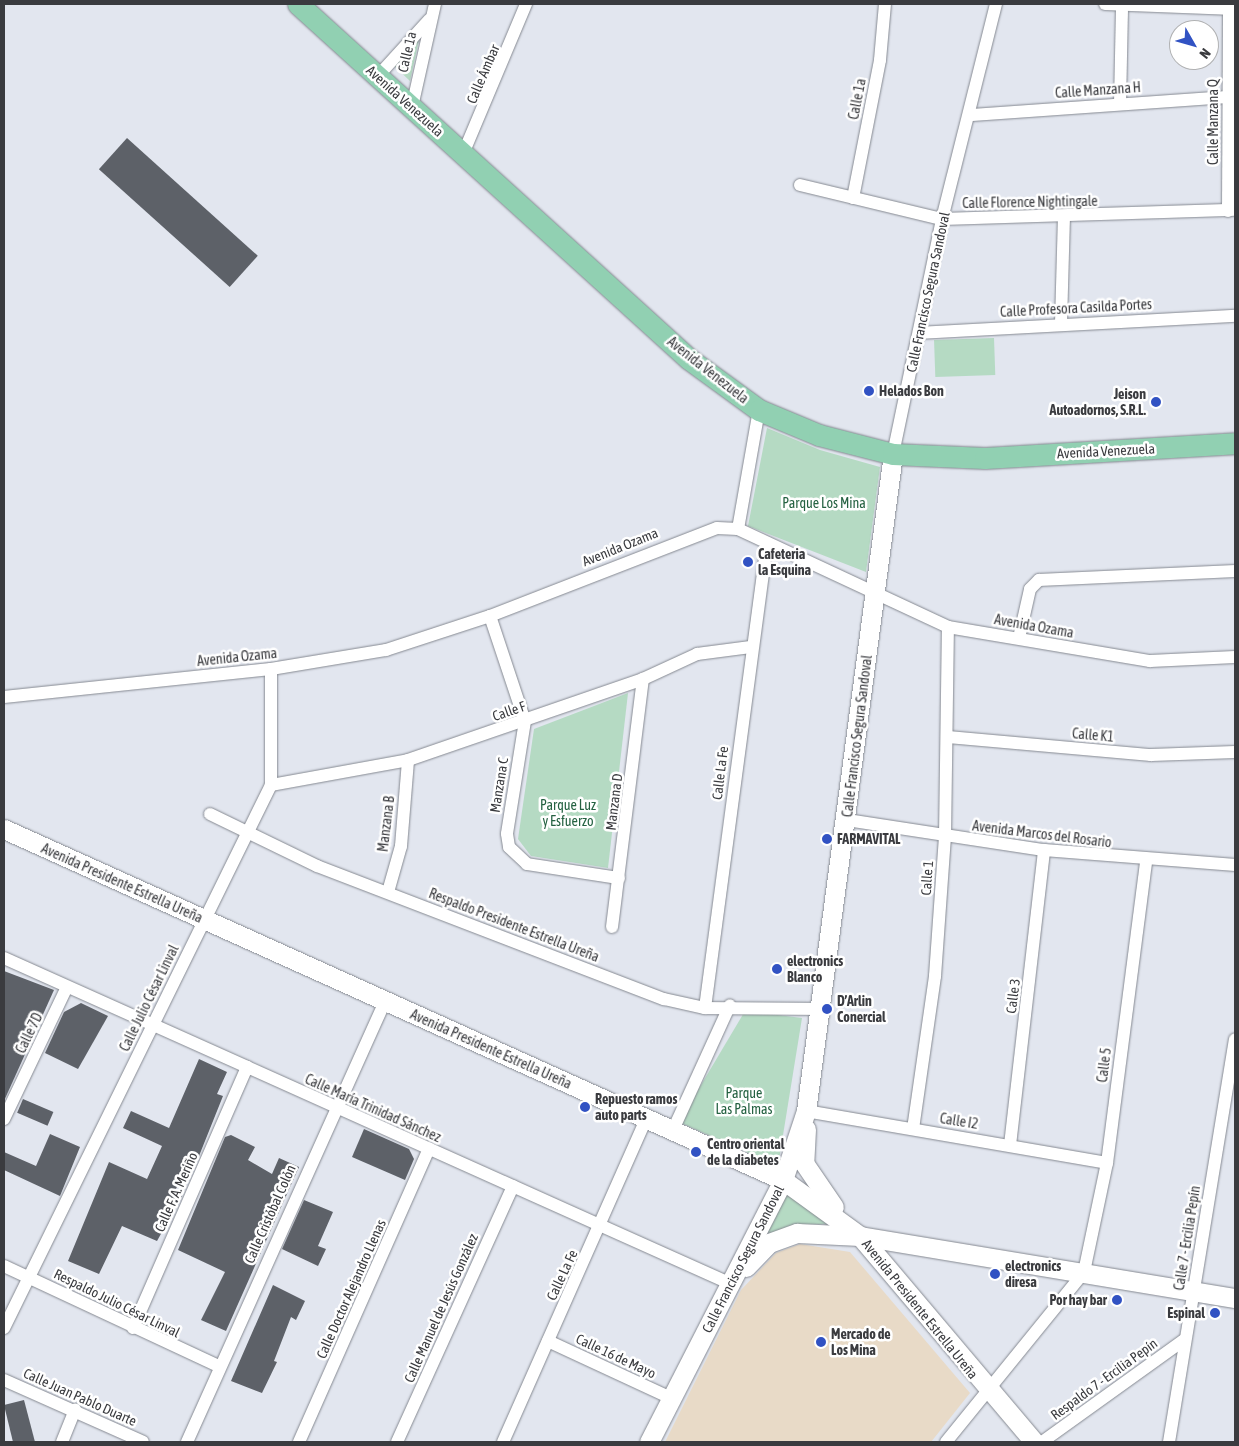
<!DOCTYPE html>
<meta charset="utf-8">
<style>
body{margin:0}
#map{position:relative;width:1239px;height:1446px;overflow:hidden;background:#e2e6ef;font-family:"Asap Condensed",sans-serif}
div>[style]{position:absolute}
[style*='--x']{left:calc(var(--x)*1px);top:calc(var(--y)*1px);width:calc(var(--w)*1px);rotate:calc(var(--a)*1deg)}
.commercial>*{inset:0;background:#e8dac7}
.green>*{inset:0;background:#b5dac3;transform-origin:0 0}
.building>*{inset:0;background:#5d6168;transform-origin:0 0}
.roads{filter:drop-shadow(0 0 1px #858991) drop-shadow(0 0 1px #858991)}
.street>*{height:12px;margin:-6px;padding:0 6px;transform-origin:6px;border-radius:6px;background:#fff}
.secondary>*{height:19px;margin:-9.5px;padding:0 9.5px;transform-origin:9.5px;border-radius:9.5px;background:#fff}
.primary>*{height:21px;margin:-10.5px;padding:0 10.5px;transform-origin:10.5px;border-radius:10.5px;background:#91d0b2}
.dots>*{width:14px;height:14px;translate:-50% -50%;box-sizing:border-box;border:2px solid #fff;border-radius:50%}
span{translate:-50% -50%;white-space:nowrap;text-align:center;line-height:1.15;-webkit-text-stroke:5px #fff;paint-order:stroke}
.street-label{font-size:14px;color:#3a3b3f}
.poi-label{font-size:14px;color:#3a3b3f;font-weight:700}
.left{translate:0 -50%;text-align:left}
.right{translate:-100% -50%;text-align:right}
.park-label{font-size:14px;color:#246141}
.frame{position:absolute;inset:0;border:5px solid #3a3b3f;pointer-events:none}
.north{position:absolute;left:1169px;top:20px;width:50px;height:50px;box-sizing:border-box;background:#fff;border:1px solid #b0b1b2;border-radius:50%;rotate:128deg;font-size:14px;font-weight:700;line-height:20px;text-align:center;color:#3a3b3f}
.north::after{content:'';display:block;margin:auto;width:18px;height:22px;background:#3152c3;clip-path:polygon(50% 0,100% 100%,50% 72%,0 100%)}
</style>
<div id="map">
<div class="commercial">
<div style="clip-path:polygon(800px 1244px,850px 1252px,970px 1393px,931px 1442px,665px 1442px,741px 1290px,776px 1253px)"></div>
</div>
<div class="green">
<div style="clip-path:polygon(420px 35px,410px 81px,393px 65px)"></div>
<div style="left:994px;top:338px;width:37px;height:60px;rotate:88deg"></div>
<div style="clip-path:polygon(767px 428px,820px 450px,880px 467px,866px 572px,748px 526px)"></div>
<div style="clip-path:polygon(628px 693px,608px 868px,531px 856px,518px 839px,534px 729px)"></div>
<div style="clip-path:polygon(745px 1011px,802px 1018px,778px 1166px,679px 1122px)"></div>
<div style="clip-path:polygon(784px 1192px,830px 1224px,796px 1225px,754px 1250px)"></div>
</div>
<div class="building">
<div style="left:127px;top:138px;width:176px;height:42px;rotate:42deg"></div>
<div style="clip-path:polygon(4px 971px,54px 990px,4px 1101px)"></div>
<div style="clip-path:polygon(81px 1003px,108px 1016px,78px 1069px,45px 1053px,64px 1012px)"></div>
<div style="clip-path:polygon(199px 1059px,227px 1072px,217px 1094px,223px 1096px,197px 1161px,191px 1158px,184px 1172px,174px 1193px,182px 1196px,157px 1241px,122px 1226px,99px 1274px,68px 1261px,109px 1162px,147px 1179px,162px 1146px,123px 1128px,131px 1111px,169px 1128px)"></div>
<div style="left:23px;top:1099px;width:33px;height:15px;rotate:23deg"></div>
<div style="clip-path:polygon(364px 1129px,409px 1149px,414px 1159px,405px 1180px,352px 1157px)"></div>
<div style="clip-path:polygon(50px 1134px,80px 1147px,60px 1196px,4px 1170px,4px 1152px,36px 1166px)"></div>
<div style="clip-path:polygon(231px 1135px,255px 1147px,248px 1160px,272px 1174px,279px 1158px,299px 1167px,226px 1331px,201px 1320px,225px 1272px,178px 1250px,225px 1137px)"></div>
<div style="clip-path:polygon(304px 1200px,333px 1212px,318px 1246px,326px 1249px,318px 1266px,282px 1249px)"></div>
<div style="clip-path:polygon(273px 1285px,305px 1301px,296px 1320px,291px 1317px,274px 1361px,277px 1362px,262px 1393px,231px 1381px)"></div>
<div style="clip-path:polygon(24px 1400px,35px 1442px,13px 1442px,4px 1405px)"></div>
</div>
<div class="roads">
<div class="street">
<div style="--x:1105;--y:4;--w:130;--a:2.2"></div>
<div style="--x:378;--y:76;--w:76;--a:-47.7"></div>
<div style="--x:1120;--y:104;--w:98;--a:-88.8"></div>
<div style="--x:412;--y:107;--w:106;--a:-77.4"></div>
<div style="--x:971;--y:115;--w:258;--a:-4"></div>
<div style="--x:463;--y:154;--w:163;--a:-67.2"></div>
<div style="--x:800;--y:185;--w:146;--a:13.5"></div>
<div style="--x:942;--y:219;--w:293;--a:-1.8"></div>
<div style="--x:853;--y:198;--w:141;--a:-78.9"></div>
<div style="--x:880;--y:60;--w:56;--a:-84.9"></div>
<div style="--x:1228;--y:211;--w:207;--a:-89.7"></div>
<div style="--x:1061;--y:323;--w:106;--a:-88.4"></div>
<div style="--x:919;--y:333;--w:316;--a:-3.1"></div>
<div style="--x:893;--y:454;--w:240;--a:-78.2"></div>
<div style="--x:942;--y:219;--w:222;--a:-75.9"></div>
<div style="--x:738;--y:529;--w:121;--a:-80"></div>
<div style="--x:490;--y:616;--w:111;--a:71.6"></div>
<div style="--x:525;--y:721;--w:114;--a:99.1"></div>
<div style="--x:507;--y:834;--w:13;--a:81"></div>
<div style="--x:509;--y:847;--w:25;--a:43"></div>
<div style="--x:527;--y:864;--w:93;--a:8.7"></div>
<div style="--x:1019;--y:638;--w:50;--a:-77.3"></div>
<div style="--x:1030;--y:589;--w:13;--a:-45"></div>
<div style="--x:1039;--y:580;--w:196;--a:-2.6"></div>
<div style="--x:4;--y:697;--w:268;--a:-6"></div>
<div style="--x:271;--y:669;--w:117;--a:-9.4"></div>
<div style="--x:386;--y:650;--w:109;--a:-18.1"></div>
<div style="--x:490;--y:616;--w:243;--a:-21.2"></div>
<div style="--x:717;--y:528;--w:21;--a:3"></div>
<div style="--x:738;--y:529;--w:232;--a:25"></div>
<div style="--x:948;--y:627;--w:205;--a:9.6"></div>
<div style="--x:1150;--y:661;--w:85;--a:-2.7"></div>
<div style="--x:948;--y:737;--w:204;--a:5.1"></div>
<div style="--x:1151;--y:755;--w:84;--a:-2"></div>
<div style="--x:271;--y:785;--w:139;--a:-10.3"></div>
<div style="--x:408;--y:760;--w:249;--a:-19"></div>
<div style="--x:643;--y:679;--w:60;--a:-24.8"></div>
<div style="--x:697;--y:654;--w:54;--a:-7.4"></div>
<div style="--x:210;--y:814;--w:119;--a:25.9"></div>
<div style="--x:317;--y:866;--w:372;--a:21"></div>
<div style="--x:664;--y:999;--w:42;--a:12.4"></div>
<div style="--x:705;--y:1008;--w:116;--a:0.5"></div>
<div style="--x:847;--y:820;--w:199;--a:8.7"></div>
<div style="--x:1044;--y:850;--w:192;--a:4.5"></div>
<div style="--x:388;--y:892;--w:48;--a:-74.2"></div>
<div style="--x:401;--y:846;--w:86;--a:-85.3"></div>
<div style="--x:612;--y:927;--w:250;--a:-82.9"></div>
<div style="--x:4;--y:958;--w:797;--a:24.15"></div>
<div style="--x:705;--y:1008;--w:469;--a:-82.4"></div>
<div style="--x:806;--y:1111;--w:305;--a:9.8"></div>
<div style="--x:4;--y:1119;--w:146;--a:-64.5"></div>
<div style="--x:913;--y:1129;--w:155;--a:-81.8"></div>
<div style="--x:935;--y:976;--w:139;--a:-85.9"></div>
<div style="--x:945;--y:837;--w:210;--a:-89.2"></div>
<div style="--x:673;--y:1130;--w:137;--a:-65.5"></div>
<div style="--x:1010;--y:1145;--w:297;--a:-83.4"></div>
<div style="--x:4;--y:1266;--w:236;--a:25"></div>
<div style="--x:4;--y:1328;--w:605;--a:-63.82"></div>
<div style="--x:271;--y:785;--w:116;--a:-90"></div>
<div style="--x:133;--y:1328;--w:285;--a:-66.4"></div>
<div style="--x:548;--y:1341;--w:136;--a:24.9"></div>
<div style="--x:4;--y:1380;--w:152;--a:24"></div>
<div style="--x:62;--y:1442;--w:35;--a:-68"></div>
<div style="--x:187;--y:1442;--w:483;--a:-65.8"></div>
<div style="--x:299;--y:1442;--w:321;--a:-66.1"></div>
<div style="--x:397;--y:1442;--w:281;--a:-65.6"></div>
<div style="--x:503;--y:1442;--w:352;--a:-66.1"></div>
<div style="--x:946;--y:1442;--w:219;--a:-50.9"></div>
<div style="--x:1084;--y:1272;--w:111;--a:-78.1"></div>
<div style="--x:1107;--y:1163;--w:305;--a:-82.6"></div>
<div style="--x:1042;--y:1442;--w:175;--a:-35.7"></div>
<div style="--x:1169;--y:1442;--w:408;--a:-80.7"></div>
</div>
<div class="secondary">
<div style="--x:4;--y:829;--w:854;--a:24.26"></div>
<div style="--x:783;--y:1180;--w:95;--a:36"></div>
<div style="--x:860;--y:1236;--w:270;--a:49.8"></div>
<div style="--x:806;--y:1129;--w:34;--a:93"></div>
<div style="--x:804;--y:1163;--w:53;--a:55.7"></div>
<div style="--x:746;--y:1267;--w:33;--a:-46"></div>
<div style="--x:769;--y:1243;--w:30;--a:-20"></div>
<div style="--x:797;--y:1233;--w:63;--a:2.7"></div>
<div style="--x:860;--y:1236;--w:380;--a:9.4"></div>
<div style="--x:649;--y:1442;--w:294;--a:-62.9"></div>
<div style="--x:783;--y:1180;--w:73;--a:-71.6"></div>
<div style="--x:806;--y:1111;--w:663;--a:-82.46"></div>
</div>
<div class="primary">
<div style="--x:298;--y:4;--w:528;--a:42.24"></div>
<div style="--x:689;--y:359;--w:87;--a:36.1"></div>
<div style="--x:759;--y:410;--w:65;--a:22.6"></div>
<div style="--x:819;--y:435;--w:76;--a:14.4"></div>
<div style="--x:893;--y:454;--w:92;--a:2.5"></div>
<div style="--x:985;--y:458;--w:250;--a:-3.4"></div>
</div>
</div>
<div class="dots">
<div style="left:869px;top:391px;background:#3152c3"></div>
<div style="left:1156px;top:402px;background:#3152c3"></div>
<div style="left:748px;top:562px;background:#3152c3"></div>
<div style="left:827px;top:839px;background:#3152c3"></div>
<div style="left:777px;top:969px;background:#3152c3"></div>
<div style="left:827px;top:1009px;background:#3152c3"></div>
<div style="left:585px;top:1107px;background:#3152c3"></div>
<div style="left:696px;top:1152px;background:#3152c3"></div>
<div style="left:995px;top:1274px;background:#3152c3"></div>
<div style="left:1117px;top:1300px;background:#3152c3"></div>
<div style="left:1215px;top:1313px;background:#3152c3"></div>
<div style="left:821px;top:1342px;background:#3152c3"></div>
</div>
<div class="street-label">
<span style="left:407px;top:52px;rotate:-77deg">Calle 1a</span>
<span style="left:483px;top:74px;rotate:-67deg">Calle Ámbar</span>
<span style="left:1098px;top:90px;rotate:-4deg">Calle Manzana H</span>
<span style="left:857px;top:99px;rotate:-79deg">Calle 1a</span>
<span style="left:405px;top:101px;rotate:42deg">Avenida Venezuela</span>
<span style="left:1213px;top:122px;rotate:-90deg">Calle Manzana Q</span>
<span style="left:1030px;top:202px;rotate:-1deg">Calle Florence Nightingale</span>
<span style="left:928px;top:292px;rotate:-78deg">Calle Francisco Segura Sandoval</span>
<span style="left:1076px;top:308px;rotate:-3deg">Calle Profesora Casilda Portes</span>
<span style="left:708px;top:370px;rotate:38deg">Avenida Venezuela</span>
<span style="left:1106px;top:451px;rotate:-3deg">Avenida Venezuela</span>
<span style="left:620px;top:547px;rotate:-22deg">Avenida Ozama</span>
<span style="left:1034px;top:626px;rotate:10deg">Avenida Ozama</span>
<span style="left:237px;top:657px;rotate:-6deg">Avenida Ozama</span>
<span style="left:509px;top:711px;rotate:-19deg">Calle F</span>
<span style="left:1093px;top:735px;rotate:5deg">Calle K1</span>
<span style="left:857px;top:736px;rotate:-83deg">Calle Francisco Segura Sandoval</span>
<span style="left:720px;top:773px;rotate:-83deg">Calle La Fe</span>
<span style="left:499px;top:785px;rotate:-81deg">Manzana C</span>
<span style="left:614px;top:802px;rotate:-83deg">Manzana D</span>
<span style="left:386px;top:824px;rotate:-83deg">Manzana B</span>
<span style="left:1042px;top:834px;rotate:7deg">Avenida Marcos del Rosario</span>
<span style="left:927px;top:878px;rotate:-86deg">Calle 1</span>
<span style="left:122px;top:883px;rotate:24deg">Avenida Presidente Estrella Ureña</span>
<span style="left:514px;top:925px;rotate:21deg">Respaldo Presidente Estrella Ureña</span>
<span style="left:1013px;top:996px;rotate:-83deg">Calle 3</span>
<span style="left:149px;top:998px;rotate:-64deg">Calle Julio César Linval</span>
<span style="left:29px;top:1033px;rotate:-64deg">Calle 7D</span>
<span style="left:491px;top:1049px;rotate:24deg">Avenida Presidente Estrella Ureña</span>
<span style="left:1104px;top:1065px;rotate:-83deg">Calle 5</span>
<span style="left:373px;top:1108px;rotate:24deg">Calle María Trinidad Sánchez</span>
<span style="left:959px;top:1121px;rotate:9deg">Calle I2</span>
<span style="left:176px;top:1192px;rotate:-66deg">Calle F. A. Meriño</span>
<span style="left:270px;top:1214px;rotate:-66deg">Calle Cristóbal Colón</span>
<span style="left:1187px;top:1238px;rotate:-81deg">Calle 7 - Ercilia Pepín</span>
<span style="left:743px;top:1259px;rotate:-63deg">Calle Francisco Segura Sandoval</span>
<span style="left:562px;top:1275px;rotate:-65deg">Calle La Fe</span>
<span style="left:351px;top:1289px;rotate:-66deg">Calle Doctor Alejandro Llenas</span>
<span style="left:117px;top:1303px;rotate:26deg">Respaldo Julio César Linval</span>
<span style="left:441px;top:1308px;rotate:-66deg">Calle Manuel de Jesús González</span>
<span style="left:920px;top:1309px;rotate:51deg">Avenida Presidente Estrella Ureña</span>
<span style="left:616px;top:1356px;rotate:25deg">Calle 16 de Mayo</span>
<span style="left:1104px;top:1379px;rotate:-36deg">Respaldo 7 - Ercilia Pepín</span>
<span style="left:80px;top:1397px;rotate:24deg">Calle Juan Pablo Duarte</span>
</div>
<div class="poi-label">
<span class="left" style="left:879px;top:391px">Helados Bon</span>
<span class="right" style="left:1146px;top:402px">Jeison<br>Autoadornos, S.R.L.</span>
<span class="left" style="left:758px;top:562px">Cafeteria<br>la Esquina</span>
<span class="left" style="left:837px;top:839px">FARMAVITAL</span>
<span class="left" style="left:787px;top:969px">electronics<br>Blanco</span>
<span class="left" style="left:837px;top:1009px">D’Arlin<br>Conercial</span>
<span class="left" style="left:595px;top:1107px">Repuesto ramos<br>auto parts</span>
<span class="left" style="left:707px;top:1152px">Centro oriental<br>de la diabetes</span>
<span class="left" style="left:1005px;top:1274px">electronics<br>diresa</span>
<span class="right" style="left:1107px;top:1300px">Por hay bar</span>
<span class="right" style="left:1205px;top:1313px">Espinal</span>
<span class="left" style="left:831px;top:1342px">Mercado de<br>Los Mina</span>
</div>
<div class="park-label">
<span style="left:824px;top:503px">Parque Los Mina</span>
<span style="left:568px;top:813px">Parque Luz<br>y Esfuerzo</span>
<span style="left:744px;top:1101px">Parque<br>Las Palmas</span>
</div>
<div class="frame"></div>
<div class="north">N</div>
</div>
